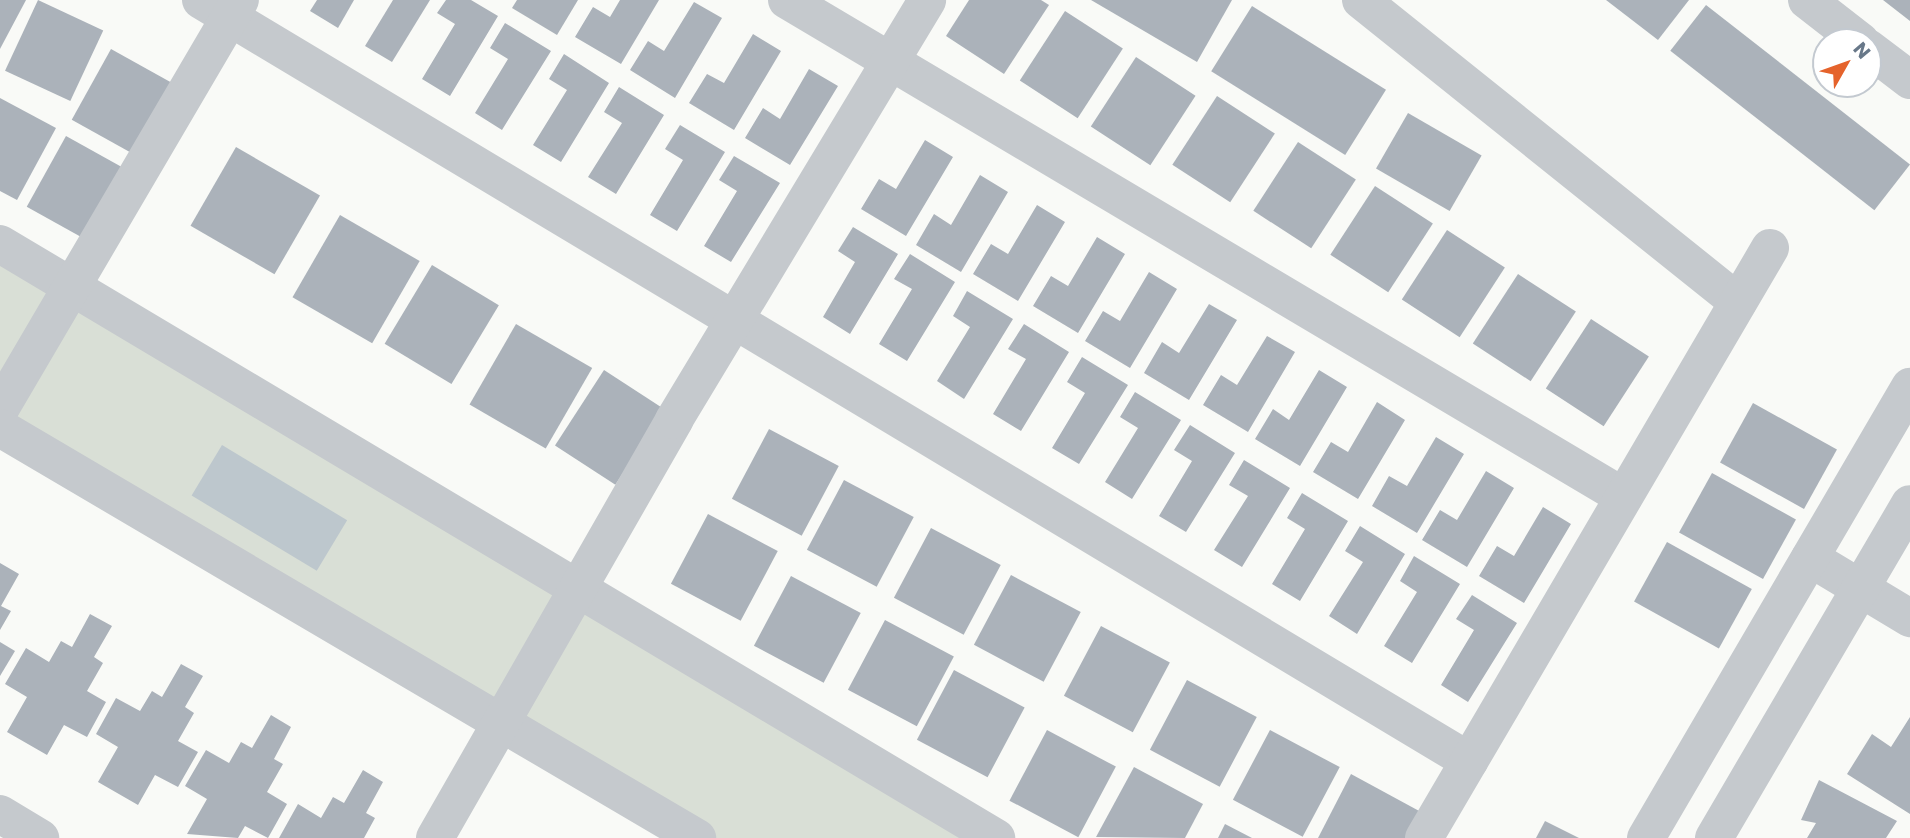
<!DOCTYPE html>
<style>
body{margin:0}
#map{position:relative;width:1910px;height:838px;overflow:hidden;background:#f9faf7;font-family:Poppins,sans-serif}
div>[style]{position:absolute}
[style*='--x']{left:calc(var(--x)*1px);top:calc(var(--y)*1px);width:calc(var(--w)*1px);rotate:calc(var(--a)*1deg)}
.green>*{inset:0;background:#d9dfd6}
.water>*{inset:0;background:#bdc7cd;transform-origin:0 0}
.building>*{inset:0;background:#abb2ba;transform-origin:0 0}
.minor>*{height:38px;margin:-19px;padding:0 19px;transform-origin:19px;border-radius:19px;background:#c5c9cd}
span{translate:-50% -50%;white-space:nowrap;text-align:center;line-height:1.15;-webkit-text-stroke:7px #fff;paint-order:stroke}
.north{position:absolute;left:1812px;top:28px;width:70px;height:70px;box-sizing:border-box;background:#fff;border:2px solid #c3c9d0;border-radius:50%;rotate:50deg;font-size:19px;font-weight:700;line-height:28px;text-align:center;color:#687889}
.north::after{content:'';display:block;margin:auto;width:24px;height:32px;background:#e5632c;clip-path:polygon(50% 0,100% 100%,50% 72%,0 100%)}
</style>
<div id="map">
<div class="green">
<div style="clip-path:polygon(0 244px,996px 838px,697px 838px,0 428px)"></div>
</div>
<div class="water">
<div style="left:222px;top:445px;width:146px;height:59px;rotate:31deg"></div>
</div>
<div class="building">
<div style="clip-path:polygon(0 0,26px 0,0 49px)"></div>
<div style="left:38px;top:0;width:72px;height:78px;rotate:25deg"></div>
<div style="clip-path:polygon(317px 0,354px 0,338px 28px,310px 11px)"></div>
<div style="clip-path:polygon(393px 0,430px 0,392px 62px,365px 46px)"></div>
<div style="clip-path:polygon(446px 0,471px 0,498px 16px,450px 96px,422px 79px,455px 24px,437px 13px)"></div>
<div style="clip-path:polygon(517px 0,578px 0,557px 35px,512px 8px)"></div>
<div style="clip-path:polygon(620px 0,659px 0,621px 64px,575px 37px,593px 7px,610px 17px)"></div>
<div style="clip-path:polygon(969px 0,1041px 0,1049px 5px,1004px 74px,946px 36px)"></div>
<div style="clip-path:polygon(1091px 0,1232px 0,1197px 62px)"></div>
<div style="clip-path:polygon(1606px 0,1689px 0,1658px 40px)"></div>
<div style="clip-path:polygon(1883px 0,1910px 0,1910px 21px)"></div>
<div style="clip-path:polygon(694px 2px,722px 18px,675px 98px,630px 70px,648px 41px,664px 51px)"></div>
<div style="left:1706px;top:5px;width:259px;height:58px;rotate:38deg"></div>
<div style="left:1252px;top:6px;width:158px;height:77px;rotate:32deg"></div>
<div style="left:1065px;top:11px;width:69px;height:83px;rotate:33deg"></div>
<div style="clip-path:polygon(505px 23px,551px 51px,502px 130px,475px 113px,508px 59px,490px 48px)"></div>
<div style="clip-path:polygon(753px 34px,781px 51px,734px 130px,689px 103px,707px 74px,724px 83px)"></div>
<div style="left:111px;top:49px;width:73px;height:81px;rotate:29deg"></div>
<div style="clip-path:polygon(564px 54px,609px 83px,561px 162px,533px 145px,567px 90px,549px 79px)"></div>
<div style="left:1136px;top:57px;width:71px;height:83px;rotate:33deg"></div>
<div style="clip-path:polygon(809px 69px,838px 86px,790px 165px,745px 138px,763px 108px,780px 119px)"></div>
<div style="clip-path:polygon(619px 87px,664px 115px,616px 194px,588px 177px,622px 123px,604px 112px)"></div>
<div style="left:1217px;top:96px;width:69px;height:82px;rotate:33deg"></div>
<div style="clip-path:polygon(0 98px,56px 128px,17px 200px,0 191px)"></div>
<div style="left:1408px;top:113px;width:85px;height:64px;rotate:30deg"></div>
<div style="clip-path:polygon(680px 125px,725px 152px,677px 231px,650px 215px,683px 160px,665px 149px)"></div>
<div style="left:66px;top:136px;width:73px;height:81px;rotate:29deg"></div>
<div style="clip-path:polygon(925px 140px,953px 157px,906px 236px,861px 209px,879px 179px,896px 189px)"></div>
<div style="left:1298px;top:142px;width:69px;height:82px;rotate:33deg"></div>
<div style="left:236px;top:147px;width:97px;height:91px;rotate:30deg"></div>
<div style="clip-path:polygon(734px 156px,780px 183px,731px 262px,704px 246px,737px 191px,719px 180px)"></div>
<div style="clip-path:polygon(980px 175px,1008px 192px,961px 272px,916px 245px,934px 214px,951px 225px)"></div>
<div style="left:1375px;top:186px;width:69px;height:82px;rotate:33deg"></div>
<div style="clip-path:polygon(1037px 205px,1065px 222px,1018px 301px,973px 274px,991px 244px,1008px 254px)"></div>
<div style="left:340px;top:215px;width:92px;height:95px;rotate:30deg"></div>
<div style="clip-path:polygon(853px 227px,898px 254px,850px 334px,823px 317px,855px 262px,838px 251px)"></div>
<div style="left:1447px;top:230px;width:69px;height:83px;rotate:33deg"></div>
<div style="clip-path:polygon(1097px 237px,1125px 254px,1078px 333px,1033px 306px,1051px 276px,1068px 286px)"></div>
<div style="clip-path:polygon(910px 254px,955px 282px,907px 361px,879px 344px,912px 289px,894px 279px)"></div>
<div style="left:432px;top:265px;width:78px;height:92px;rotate:31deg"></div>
<div style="clip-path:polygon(1149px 272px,1177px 289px,1130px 368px,1085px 341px,1103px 311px,1120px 321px)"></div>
<div style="left:1518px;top:274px;width:69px;height:83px;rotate:33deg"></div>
<div style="clip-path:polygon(967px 291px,1013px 319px,964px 399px,937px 381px,970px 327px,953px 316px)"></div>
<div style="clip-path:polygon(1209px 304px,1237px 320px,1189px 400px,1144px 373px,1162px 342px,1179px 353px)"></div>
<div style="left:1591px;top:319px;width:69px;height:83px;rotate:33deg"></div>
<div style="left:516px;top:324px;width:88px;height:93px;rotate:30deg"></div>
<div style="clip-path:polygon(1024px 324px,1069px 352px,1021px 431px,993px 414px,1026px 359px,1008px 349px)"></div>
<div style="clip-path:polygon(1267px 336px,1295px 352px,1248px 432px,1203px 405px,1221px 375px,1237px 385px)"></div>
<div style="clip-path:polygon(1082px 357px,1128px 385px,1079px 464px,1052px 448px,1085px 393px,1067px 382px)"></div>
<div style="left:604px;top:370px;width:72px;height:90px;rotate:33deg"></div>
<div style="clip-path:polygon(1319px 370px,1347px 387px,1300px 466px,1255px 439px,1273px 409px,1289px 420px)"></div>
<div style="clip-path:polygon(1135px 392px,1181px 420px,1132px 499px,1105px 482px,1138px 428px,1120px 417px)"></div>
<div style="clip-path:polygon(1377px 402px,1405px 420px,1358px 499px,1313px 472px,1331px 442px,1348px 452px)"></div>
<div style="left:1753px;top:403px;width:96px;height:68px;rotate:29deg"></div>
<div style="clip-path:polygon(1190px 425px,1235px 453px,1186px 532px,1159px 516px,1192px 461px,1174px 450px)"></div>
<div style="left:769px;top:429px;width:79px;height:79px;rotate:28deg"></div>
<div style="clip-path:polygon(1436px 437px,1464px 454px,1417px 533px,1372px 506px,1389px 476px,1407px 486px)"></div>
<div style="clip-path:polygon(1244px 460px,1290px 488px,1242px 567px,1214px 550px,1248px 496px,1229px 485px)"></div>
<div style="clip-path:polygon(1486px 471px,1514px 488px,1467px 567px,1422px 540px,1440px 510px,1457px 520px)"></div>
<div style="left:1712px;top:473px;width:96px;height:68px;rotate:29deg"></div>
<div style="left:844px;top:480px;width:79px;height:79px;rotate:28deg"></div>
<div style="clip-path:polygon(1302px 493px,1348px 521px,1300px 601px,1272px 584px,1305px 529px,1287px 518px)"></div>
<div style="clip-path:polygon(1543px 507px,1571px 524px,1524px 603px,1479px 576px,1497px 546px,1514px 556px)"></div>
<div style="left:708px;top:514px;width:79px;height:79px;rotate:28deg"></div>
<div style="clip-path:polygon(1360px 526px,1405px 554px,1357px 634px,1329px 616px,1363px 562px,1345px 551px)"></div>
<div style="left:931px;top:528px;width:79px;height:79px;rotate:28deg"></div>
<div style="left:1667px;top:542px;width:97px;height:68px;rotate:29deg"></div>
<div style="clip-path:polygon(1414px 556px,1460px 584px,1412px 663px,1384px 646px,1417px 592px,1400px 581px)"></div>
<div style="clip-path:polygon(0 563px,19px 574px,1px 606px,11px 611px,0 630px)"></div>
<div style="left:1011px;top:575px;width:79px;height:79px;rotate:28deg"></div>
<div style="left:791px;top:576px;width:79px;height:79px;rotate:28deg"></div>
<div style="clip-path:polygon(1472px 595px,1517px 623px,1468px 702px,1441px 685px,1474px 630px,1456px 619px)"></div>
<div style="clip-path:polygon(90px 614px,112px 626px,94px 657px,103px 663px,87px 691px,106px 702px,87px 737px,64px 725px,47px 755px,7px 732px,27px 697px,5px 684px,26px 648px,49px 662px,61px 641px,72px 647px)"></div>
<div style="left:885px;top:620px;width:78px;height:79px;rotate:28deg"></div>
<div style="left:1101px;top:626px;width:78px;height:79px;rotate:28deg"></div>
<div style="clip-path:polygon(0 642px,15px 651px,0 676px)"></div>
<div style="clip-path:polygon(181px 664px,203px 676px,185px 707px,194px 713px,178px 741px,198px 752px,178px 787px,155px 775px,138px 805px,98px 782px,118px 747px,96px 734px,116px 698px,140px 711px,152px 691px,162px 697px)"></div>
<div style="left:954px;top:670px;width:80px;height:79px;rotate:28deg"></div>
<div style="left:1187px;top:680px;width:79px;height:79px;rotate:28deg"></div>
<div style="clip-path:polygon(271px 715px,291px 727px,274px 759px,283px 764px,267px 792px,287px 804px,268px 838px,245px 826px,238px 838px,187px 834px,207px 799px,185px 786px,206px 750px,229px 763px,241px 742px,252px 748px)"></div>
<div style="clip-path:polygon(1910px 717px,1910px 814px,1847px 774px,1872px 734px,1891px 747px)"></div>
<div style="left:1047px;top:730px;width:78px;height:80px;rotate:28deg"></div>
<div style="left:1270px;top:730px;width:79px;height:79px;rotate:28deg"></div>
<div style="clip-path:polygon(1134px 767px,1203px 804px,1185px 838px,1096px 837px)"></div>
<div style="clip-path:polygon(363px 770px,383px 782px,366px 813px,375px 818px,364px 838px,279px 838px,298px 804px,321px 818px,333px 797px,344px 803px)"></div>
<div style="clip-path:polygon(1351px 774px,1421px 812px,1407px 838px,1318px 838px)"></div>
<div style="clip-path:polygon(1819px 780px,1897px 821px,1886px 838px,1807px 838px,1816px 823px,1801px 820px)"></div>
<div style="clip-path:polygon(1545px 821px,1579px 838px,1536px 838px)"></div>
<div style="clip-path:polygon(1225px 824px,1252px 838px,1218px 838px)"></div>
</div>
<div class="minor">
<div style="--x:201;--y:0;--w:1479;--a:30.97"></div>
<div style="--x:787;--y:0;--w:973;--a:30.7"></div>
<div style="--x:1361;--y:0;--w:483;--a:38.7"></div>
<div style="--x:1807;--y:0;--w:68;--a:37.9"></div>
<div style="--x:1868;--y:48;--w:53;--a:37.3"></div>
<div style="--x:0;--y:244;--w:1160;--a:30.81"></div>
<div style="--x:0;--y:409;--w:474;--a:-59.6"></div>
<div style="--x:0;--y:428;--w:809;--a:30.47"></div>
<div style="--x:1810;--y:558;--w:117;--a:31"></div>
<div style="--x:0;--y:814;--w:47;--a:31"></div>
<div style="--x:435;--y:838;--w:482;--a:-60.2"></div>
<div style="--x:674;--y:420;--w:490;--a:-58.9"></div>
<div style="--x:1424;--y:838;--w:684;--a:-59.61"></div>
<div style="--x:1646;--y:838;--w:523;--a:-59.66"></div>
<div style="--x:1714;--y:838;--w:387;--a:-59.6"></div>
</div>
<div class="north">N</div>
</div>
